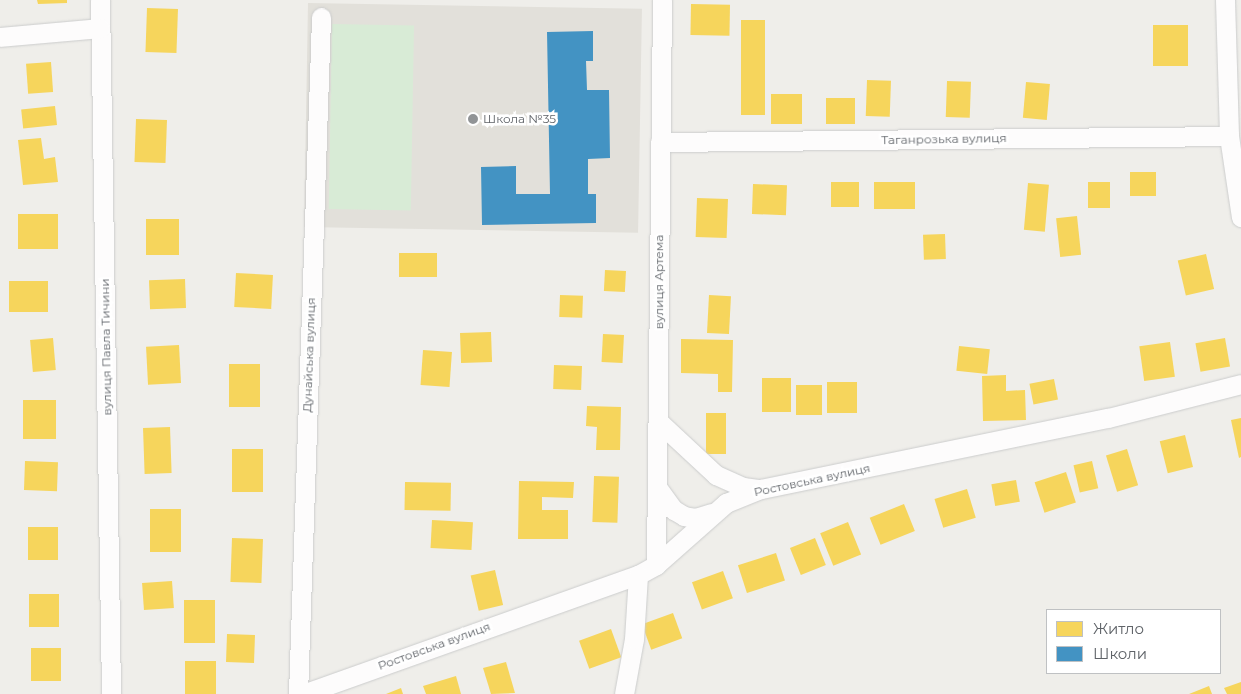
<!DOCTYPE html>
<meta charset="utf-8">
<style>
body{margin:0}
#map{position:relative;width:1241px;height:694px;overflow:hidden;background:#efeeea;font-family:Montserrat,sans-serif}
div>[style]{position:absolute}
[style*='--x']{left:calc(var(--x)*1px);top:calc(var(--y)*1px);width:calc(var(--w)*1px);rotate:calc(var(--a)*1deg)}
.education>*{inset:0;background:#e2e0da;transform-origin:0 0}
.green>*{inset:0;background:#d8ebd6;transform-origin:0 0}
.homes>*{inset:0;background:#f6d55c;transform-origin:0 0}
.schools>*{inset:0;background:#4393c3}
.roads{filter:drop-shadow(0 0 1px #cbcccc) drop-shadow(0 0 1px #cbcccc)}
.street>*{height:19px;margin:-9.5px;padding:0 9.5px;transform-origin:9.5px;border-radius:9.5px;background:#fdfcfc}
.dots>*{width:14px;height:14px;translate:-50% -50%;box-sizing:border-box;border:2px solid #fff;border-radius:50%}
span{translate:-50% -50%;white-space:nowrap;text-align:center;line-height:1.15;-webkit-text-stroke:5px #fff;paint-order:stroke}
.poi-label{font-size:12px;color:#5f6368}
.left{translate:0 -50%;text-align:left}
.street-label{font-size:12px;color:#5f6368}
.legend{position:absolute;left:1046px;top:609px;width:175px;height:65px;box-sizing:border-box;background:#fff;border:1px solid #bfc1c3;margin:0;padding:6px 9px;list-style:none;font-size:15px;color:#5f6368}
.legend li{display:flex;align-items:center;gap:10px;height:25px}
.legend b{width:25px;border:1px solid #bfc1c3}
</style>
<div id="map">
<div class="education">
<div style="left:308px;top:3px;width:334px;height:224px;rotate:1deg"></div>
</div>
<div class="green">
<div style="left:332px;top:24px;width:82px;height:185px;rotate:1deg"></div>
</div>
<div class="homes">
<div style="clip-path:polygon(37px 0,67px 0,67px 3px,38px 4px)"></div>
<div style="left:691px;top:4px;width:39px;height:31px;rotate:1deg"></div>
<div style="left:147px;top:8px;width:31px;height:44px;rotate:2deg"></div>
<div style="left:741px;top:20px;width:24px;height:95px"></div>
<div style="left:1153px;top:25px;width:35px;height:41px"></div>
<div style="left:51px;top:62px;width:30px;height:25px;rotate:86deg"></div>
<div style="left:867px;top:80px;width:24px;height:36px;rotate:2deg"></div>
<div style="left:947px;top:81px;width:24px;height:36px;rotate:2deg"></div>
<div style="left:1026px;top:82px;width:24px;height:36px;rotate:5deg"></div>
<div style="left:771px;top:94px;width:31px;height:30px"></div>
<div style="left:826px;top:98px;width:29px;height:26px"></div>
<div style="left:55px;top:106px;width:19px;height:34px;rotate:84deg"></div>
<div style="left:136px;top:119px;width:31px;height:43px;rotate:2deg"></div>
<div style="clip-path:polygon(41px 138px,44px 159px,55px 157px,58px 182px,23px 185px,18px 140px)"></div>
<div style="left:1130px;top:172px;width:26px;height:24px"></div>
<div style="left:831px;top:182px;width:28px;height:25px"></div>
<div style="left:915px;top:182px;width:27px;height:41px;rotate:90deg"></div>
<div style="left:1088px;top:182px;width:22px;height:26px"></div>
<div style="left:1028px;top:183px;width:21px;height:47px;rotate:5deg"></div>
<div style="left:753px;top:184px;width:34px;height:30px;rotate:2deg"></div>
<div style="left:697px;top:198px;width:31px;height:39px;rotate:2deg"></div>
<div style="left:18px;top:214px;width:40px;height:35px"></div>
<div style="left:1077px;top:216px;width:39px;height:21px;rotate:84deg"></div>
<div style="left:146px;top:219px;width:33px;height:36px"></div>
<div style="left:945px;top:234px;width:25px;height:22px;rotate:88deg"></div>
<div style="left:399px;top:253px;width:38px;height:24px"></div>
<div style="left:1206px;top:254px;width:36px;height:29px;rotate:77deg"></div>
<div style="left:605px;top:270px;width:21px;height:21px;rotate:3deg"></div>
<div style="left:236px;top:273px;width:37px;height:34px;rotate:3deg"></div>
<div style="left:185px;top:279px;width:29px;height:36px;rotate:88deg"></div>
<div style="left:48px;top:281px;width:31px;height:39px;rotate:90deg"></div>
<div style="left:560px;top:295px;width:23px;height:22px;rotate:2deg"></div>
<div style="left:709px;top:295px;width:22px;height:38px;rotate:3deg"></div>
<div style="left:491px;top:332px;width:30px;height:31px;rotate:88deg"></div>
<div style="left:603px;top:334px;width:21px;height:28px;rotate:3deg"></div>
<div style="left:53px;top:338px;width:32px;height:23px;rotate:85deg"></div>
<div style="left:1225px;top:338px;width:29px;height:30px;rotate:80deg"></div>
<div style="clip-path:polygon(681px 339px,733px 340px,732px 392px,718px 392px,718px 374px,681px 373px)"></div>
<div style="left:1170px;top:342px;width:35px;height:31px;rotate:82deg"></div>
<div style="left:179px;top:345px;width:38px;height:33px;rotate:87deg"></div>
<div style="left:959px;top:346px;width:31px;height:25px;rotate:6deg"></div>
<div style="left:423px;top:350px;width:29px;height:35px;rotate:4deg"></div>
<div style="left:229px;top:364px;width:31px;height:43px"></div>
<div style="left:554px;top:365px;width:28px;height:24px;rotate:2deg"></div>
<div style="clip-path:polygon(1006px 375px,1006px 391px,1025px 390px,1026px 420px,983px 421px,982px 376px)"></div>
<div style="left:762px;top:378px;width:29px;height:34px"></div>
<div style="left:1054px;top:379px;width:21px;height:25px;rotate:79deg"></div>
<div style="left:827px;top:382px;width:30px;height:31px"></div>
<div style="left:796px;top:385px;width:26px;height:30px"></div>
<div style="left:23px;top:400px;width:33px;height:39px"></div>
<div style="clip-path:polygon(587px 406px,621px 407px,620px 450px,596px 450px,597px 427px,586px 426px)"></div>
<div style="left:726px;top:413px;width:41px;height:20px;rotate:90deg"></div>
<div style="clip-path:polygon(1241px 418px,1241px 457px,1239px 458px,1231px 420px)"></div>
<div style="left:170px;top:427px;width:46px;height:27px;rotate:88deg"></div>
<div style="left:1185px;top:435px;width:33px;height:26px;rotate:76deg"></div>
<div style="left:232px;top:449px;width:31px;height:43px"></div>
<div style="left:1127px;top:449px;width:38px;height:22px;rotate:73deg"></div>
<div style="left:25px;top:461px;width:33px;height:29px;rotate:2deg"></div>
<div style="left:1092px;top:461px;width:28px;height:19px;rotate:77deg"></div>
<div style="left:1066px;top:472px;width:32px;height:33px;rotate:72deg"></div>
<div style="left:594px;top:476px;width:25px;height:46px;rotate:2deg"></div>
<div style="left:1016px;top:480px;width:22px;height:25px;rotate:80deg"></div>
<div style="clip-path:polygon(519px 481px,574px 482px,573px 498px,542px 497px,542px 510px,568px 510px,568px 539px,518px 539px)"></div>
<div style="left:405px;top:482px;width:46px;height:28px;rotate:1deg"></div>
<div style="left:967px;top:489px;width:30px;height:34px;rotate:73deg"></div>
<div style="left:904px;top:504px;width:29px;height:37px;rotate:68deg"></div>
<div style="left:150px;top:509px;width:31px;height:43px"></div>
<div style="left:432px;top:520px;width:41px;height:28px;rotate:3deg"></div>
<div style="left:848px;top:522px;width:35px;height:30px;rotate:68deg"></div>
<div style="left:28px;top:527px;width:30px;height:33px"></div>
<div style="left:232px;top:538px;width:31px;height:44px;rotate:2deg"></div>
<div style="left:815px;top:538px;width:29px;height:27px;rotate:68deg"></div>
<div style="left:776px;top:553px;width:29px;height:40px;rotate:72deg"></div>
<div style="left:495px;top:570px;width:36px;height:25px;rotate:77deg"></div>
<div style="left:723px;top:571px;width:29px;height:33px;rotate:70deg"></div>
<div style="left:172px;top:581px;width:27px;height:30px;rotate:86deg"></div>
<div style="left:29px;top:594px;width:30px;height:33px"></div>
<div style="left:184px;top:600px;width:31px;height:43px"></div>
<div style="left:673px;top:613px;width:27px;height:33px;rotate:70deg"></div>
<div style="left:611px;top:629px;width:30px;height:34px;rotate:70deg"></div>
<div style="left:227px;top:634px;width:28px;height:28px;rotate:2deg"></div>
<div style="left:31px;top:648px;width:30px;height:33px"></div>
<div style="left:185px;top:661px;width:31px;height:33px"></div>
<div style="clip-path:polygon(506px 662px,515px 693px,491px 694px,483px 668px)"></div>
<div style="clip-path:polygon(456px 676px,461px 694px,426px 694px,423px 686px)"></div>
<div style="clip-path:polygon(1241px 682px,1241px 694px,1227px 694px,1224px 688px)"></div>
<div style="clip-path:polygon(1209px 686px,1212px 694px,1189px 694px)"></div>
<div style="clip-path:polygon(401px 688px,403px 694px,386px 694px)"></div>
</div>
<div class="schools">
<div style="clip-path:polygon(593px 31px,593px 61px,586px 61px,587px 90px,609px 90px,610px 158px,588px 159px,588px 194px,596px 194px,596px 223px,482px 225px,481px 167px,516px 166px,516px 194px,550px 194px,547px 32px)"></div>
</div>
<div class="roads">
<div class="street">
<div style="--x:100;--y:0;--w:694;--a:89.09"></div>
<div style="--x:1225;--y:0;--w:136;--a:88.3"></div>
<div style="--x:1229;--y:136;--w:82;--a:81.6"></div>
<div style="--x:0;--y:37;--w:100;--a:-5.1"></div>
<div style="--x:660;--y:142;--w:569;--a:-0.6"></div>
<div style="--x:659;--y:422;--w:78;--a:42.9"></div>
<div style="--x:716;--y:475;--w:30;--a:24"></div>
<div style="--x:743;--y:487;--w:17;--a:7"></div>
<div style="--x:657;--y:487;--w:29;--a:54"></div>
<div style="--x:674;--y:510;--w:12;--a:31"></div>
<div style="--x:684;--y:516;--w:11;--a:10"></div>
<div style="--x:695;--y:518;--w:17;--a:-17"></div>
<div style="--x:656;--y:565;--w:565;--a:-89.39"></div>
<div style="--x:298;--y:694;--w:677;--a:-88.05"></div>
<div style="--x:303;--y:694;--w:356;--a:-19.6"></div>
<div style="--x:638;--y:575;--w:21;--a:-29"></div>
<div style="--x:656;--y:565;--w:94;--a:-41.5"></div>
<div style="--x:726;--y:503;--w:38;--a:-22"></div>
<div style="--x:761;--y:489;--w:354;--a:-11.6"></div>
<div style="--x:1108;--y:418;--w:137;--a:-14.3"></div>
<div style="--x:624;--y:694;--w:56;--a:-79.7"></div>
<div style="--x:634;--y:639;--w:64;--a:-86.4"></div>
</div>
</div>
<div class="dots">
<div style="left:473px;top:119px;background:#919496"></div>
</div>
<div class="poi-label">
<span class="left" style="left:483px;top:119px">Школа №35</span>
</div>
<div class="street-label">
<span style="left:944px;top:139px;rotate:-1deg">Таганрозька вулиця</span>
<span style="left:659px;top:282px;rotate:-90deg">вулиця Артема</span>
<span style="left:106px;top:347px;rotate:-91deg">вулиця Павла Тичини</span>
<span style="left:309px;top:355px;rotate:-88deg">Дунайська вулиця</span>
<span style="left:812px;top:480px;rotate:-12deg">Ростовська вулиця</span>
<span style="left:434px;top:646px;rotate:-20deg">Ростовська вулиця</span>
</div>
<ul class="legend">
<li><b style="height:14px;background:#f6d55c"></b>Житло</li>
<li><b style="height:14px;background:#4393c3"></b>Школи</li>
</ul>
</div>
